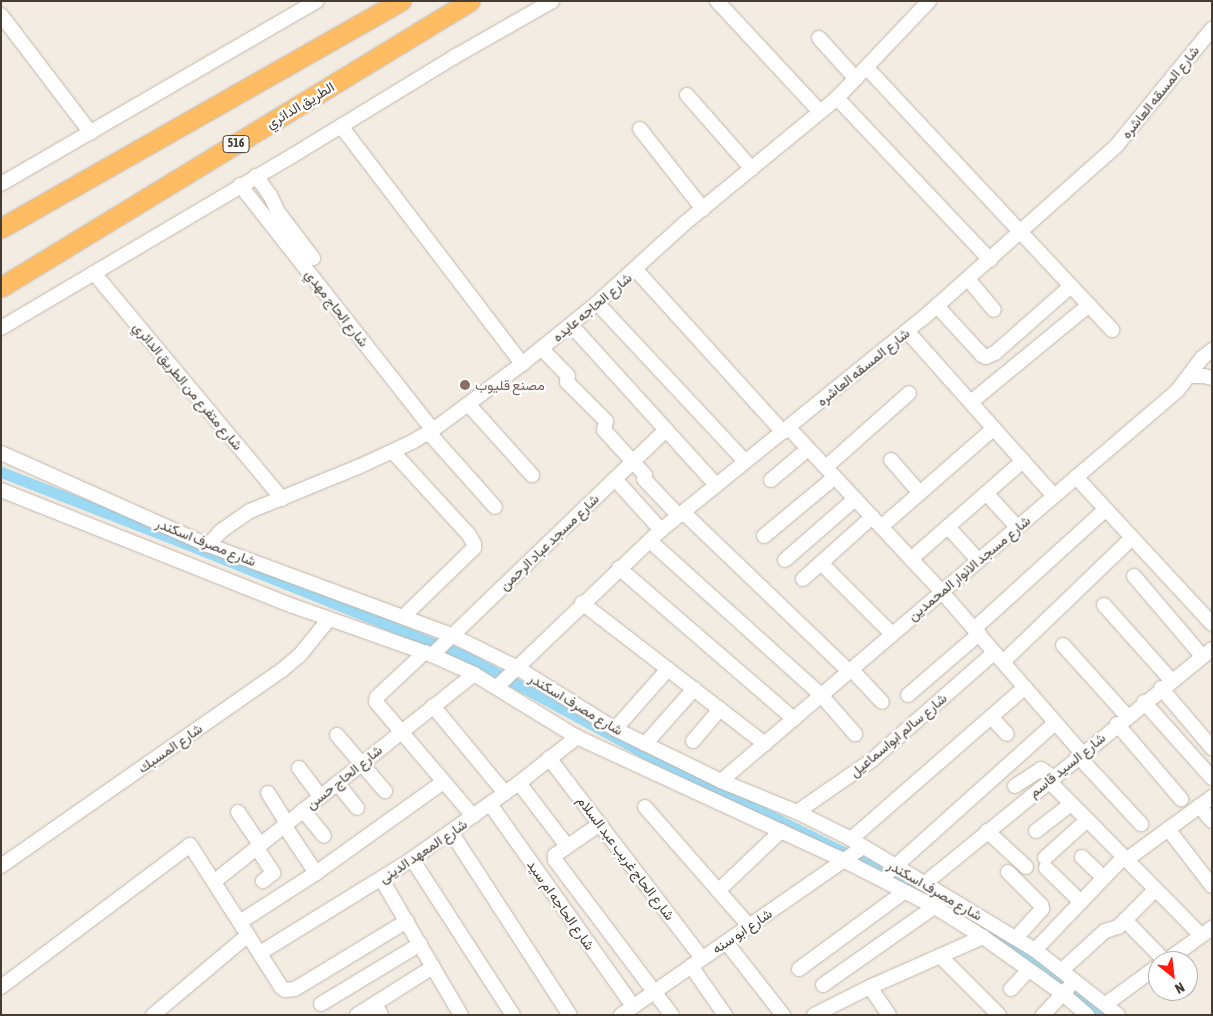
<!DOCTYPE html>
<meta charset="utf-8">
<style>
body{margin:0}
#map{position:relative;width:1213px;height:1016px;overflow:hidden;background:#f3ece3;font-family:"Asap Condensed",Vazirmatn,sans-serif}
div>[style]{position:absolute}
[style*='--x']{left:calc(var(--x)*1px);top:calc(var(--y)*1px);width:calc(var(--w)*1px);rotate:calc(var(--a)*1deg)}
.canal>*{height:11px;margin:-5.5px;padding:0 5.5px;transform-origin:5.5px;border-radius:5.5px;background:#9ad8f4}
.roads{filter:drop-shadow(0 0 1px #c2b6a8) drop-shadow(0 0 1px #c2b6a8)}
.minor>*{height:14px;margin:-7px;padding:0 7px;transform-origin:7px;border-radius:7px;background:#fff}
.highway>*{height:19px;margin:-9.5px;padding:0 9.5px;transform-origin:9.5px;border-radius:9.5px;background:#ffbc62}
.dots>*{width:14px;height:14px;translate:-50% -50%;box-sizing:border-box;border:2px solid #fff;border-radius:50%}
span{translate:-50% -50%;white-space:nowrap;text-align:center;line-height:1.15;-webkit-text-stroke:4.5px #fff;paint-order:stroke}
.shield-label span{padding:1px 4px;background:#fff;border:1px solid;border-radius:4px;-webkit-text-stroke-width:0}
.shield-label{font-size:12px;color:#453c33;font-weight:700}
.street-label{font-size:14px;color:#453c33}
.education-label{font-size:14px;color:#785e54}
.left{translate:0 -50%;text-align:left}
.frame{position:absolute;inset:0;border:2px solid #453c33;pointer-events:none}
.north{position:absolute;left:1148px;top:951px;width:50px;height:50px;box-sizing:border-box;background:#fff;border:1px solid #b5b1ad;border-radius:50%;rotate:151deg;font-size:14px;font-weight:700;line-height:20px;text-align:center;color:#453c33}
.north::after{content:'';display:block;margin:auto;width:18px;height:22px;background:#ff1c0e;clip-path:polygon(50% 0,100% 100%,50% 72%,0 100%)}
</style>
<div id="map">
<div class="canal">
<div style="--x:1;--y:472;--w:196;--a:21.2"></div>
<div style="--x:184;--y:543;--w:305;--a:21.9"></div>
<div style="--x:467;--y:657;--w:210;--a:28.4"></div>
<div style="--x:652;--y:757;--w:324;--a:26.4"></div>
<div style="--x:986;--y:928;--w:72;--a:31.9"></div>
<div style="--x:1047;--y:966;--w:71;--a:43.3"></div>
</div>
<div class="roads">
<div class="minor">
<div style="--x:717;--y:1;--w:151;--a:47.1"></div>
<div style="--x:1;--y:15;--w:148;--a:52.7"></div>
<div style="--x:819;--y:38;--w:55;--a:47.9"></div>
<div style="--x:867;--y:68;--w:359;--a:46.9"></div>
<div style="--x:687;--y:95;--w:98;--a:48.7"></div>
<div style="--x:837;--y:98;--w:223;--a:46.6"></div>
<div style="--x:341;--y:126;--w:299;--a:52.7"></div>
<div style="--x:640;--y:129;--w:102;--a:51.8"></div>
<div style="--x:256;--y:176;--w:24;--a:54"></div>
<div style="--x:270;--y:195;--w:19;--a:65"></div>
<div style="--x:278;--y:212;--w:58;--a:52.7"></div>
<div style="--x:1;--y:184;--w:365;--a:-30.1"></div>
<div style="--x:240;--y:185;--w:312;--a:51.8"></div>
<div style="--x:636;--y:270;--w:219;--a:47.8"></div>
<div style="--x:94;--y:273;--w:294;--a:50.2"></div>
<div style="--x:968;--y:279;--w:40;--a:50"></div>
<div style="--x:597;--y:303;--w:216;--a:46.9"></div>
<div style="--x:937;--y:306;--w:67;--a:47.4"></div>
<div style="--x:982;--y:355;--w:4;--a:27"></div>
<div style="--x:986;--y:357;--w:10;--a:-24"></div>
<div style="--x:995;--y:353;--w:101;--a:-41.4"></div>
<div style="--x:571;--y:325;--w:216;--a:47.8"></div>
<div style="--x:1;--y:328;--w:332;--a:-30.6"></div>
<div style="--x:287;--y:159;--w:196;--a:-31.4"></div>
<div style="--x:454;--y:57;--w:113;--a:-29.7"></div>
<div style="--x:907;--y:331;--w:221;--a:48.3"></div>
<div style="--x:542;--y:349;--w:37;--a:46"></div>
<div style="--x:568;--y:376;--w:6;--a:99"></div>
<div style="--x:567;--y:382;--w:55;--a:45"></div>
<div style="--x:606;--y:421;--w:9;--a:103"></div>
<div style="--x:604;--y:430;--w:61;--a:47.7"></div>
<div style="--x:645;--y:475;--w:4;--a:104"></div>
<div style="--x:644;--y:479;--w:50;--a:46.6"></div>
<div style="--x:1189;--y:376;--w:15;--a:0"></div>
<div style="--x:1204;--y:376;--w:8;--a:14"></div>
<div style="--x:971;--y:402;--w:153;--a:-39.4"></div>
<div style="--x:468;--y:404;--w:96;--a:48"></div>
<div style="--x:789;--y:428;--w:223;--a:47"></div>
<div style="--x:941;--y:591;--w:215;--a:49"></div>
<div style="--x:429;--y:433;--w:99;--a:48.3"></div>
<div style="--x:393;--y:452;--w:113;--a:47.5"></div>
<div style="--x:469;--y:535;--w:10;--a:61"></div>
<div style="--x:474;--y:544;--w:4;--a:90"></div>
<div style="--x:474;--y:548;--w:98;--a:135.8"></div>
<div style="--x:1;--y:453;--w:227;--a:24"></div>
<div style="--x:208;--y:545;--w:259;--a:20.3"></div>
<div style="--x:451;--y:635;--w:72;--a:26.2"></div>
<div style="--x:516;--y:667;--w:117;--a:32.1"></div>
<div style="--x:615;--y:729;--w:118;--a:26.1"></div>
<div style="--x:721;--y:781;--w:82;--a:22.2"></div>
<div style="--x:797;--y:812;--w:60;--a:26.6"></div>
<div style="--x:851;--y:839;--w:215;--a:31.1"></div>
<div style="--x:1035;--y:950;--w:105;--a:38.1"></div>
<div style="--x:891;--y:460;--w:44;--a:48.7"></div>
<div style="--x:826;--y:467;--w:111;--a:-41.7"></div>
<div style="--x:1076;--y:477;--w:200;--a:47.2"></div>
<div style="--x:615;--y:479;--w:69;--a:48"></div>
<div style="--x:771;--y:480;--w:48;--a:-40"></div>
<div style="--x:1;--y:490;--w:314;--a:21.7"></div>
<div style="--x:293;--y:606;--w:147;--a:19.4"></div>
<div style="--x:432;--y:655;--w:46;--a:24.3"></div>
<div style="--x:474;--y:674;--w:121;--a:31.5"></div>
<div style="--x:577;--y:737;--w:295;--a:24.8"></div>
<div style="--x:845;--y:861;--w:101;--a:27.1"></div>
<div style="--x:935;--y:907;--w:57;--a:32"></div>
<div style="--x:983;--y:937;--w:98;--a:35.5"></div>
<div style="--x:1063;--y:994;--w:32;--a:41"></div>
<div style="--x:986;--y:493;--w:46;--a:47.6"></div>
<div style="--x:683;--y:512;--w:230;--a:43.8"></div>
<div style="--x:881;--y:527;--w:150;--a:-41.2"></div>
<div style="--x:948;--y:527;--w:45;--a:47.7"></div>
<div style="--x:764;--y:536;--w:92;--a:-39.7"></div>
<div style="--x:650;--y:541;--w:230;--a:42"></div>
<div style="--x:821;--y:695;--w:52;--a:48.9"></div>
<div style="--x:208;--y:545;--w:19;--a:-47"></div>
<div style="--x:221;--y:531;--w:35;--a:-35"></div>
<div style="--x:250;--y:511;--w:117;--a:-22.2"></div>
<div style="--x:358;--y:467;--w:60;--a:-24.8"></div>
<div style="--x:412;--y:442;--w:24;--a:-30"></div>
<div style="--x:433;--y:430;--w:111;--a:-36.6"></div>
<div style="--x:522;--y:364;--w:97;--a:-39.1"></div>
<div style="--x:597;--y:303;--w:119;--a:-42.3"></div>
<div style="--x:685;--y:223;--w:197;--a:-39.4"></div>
<div style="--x:837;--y:98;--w:134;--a:-46.5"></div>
<div style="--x:911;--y:559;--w:149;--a:-41.2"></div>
<div style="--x:785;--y:560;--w:93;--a:-41.1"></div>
<div style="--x:821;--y:563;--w:100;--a:45"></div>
<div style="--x:619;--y:568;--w:231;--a:40.8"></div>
<div style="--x:1134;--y:576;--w:105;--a:49.6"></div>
<div style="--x:803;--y:579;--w:93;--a:-41.9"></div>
<div style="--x:582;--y:603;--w:231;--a:37.6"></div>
<div style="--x:1104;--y:605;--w:101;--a:48.2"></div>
<div style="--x:974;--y:629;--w:178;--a:-42.3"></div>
<div style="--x:1063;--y:645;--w:96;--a:48"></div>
<div style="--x:425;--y:652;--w:66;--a:136.8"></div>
<div style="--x:377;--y:697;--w:5;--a:101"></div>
<div style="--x:376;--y:702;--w:150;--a:49.6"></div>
<div style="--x:432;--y:655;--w:325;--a:-43.9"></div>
<div style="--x:1003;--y:662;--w:179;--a:-43.9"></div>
<div style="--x:851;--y:669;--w:45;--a:46.8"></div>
<div style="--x:497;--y:687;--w:227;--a:-43.8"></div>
<div style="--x:661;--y:530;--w:336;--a:-39"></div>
<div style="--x:922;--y:319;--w:261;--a:-41.7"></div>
<div style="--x:1117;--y:145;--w:150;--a:-50.7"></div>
<div style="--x:1161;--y:688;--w:79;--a:49.6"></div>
<div style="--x:908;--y:695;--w:94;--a:-40.7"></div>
<div style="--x:1144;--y:702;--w:102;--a:48.2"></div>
<div style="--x:433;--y:706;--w:113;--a:50.4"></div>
<div style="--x:991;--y:717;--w:23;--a:47"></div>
<div style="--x:1117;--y:724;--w:99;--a:49.5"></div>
<div style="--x:615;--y:729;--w:80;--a:-48.5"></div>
<div style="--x:337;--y:735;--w:74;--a:49.4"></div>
<div style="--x:693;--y:741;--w:42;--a:-49.8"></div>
<div style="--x:645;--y:744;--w:74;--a:-48.3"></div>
<div style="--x:1078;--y:756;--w:93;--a:47.2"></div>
<div style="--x:549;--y:758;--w:252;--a:52.6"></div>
<div style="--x:299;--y:768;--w:35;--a:53"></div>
<div style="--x:1048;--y:780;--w:218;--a:45.4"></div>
<div style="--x:721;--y:781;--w:600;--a:-40.54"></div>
<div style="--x:1177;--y:391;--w:41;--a:-52.9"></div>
<div style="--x:1202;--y:358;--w:13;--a:-39"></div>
<div style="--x:337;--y:783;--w:32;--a:51"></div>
<div style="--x:519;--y:783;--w:79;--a:52.7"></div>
<div style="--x:1015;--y:786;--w:31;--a:-33"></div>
<div style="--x:1041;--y:769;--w:14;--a:34"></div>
<div style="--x:268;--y:793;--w:36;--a:58"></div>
<div style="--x:490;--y:804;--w:247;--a:54.7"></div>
<div style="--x:1199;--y:806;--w:20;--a:49"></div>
<div style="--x:645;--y:807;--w:158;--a:48.8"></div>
<div style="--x:303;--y:810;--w:33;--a:51"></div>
<div style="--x:238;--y:812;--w:40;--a:56"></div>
<div style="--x:797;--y:812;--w:91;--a:-34.7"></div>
<div style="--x:872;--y:760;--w:162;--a:-41.3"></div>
<div style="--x:600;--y:824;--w:55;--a:145.4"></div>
<div style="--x:555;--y:855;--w:5;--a:90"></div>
<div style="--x:555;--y:860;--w:194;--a:53"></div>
<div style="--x:284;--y:825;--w:58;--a:56.3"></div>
<div style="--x:1168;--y:829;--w:72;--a:52.3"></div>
<div style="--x:987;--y:831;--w:53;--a:42.7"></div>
<div style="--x:1036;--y:831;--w:44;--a:-37.6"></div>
<div style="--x:451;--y:832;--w:218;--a:57"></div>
<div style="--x:851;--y:839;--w:231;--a:-41.1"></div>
<div style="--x:257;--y:848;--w:30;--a:57"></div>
<div style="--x:273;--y:873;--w:13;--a:141"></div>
<div style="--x:1082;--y:857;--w:30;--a:44"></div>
<div style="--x:1045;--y:858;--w:57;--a:-42.1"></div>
<div style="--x:412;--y:859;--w:186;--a:57.1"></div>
<div style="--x:1126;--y:860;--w:107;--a:-36.2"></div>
<div style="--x:1;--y:866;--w:343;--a:-34.9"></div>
<div style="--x:282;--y:670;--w:23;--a:-40"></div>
<div style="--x:300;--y:655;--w:46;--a:-51.1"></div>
<div style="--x:1046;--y:868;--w:49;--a:44.2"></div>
<div style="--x:890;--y:871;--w:222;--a:-41.9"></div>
<div style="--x:1008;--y:872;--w:47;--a:45"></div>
<div style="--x:1041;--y:905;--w:4;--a:76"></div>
<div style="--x:1042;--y:909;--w:39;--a:132"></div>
<div style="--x:382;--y:880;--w:156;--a:59.7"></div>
<div style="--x:215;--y:881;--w:332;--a:-38.6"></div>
<div style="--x:924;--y:884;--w:372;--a:-39.2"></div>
<div style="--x:718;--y:891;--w:87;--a:-43.6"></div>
<div style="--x:1125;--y:920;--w:57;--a:45.7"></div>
<div style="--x:240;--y:922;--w:90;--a:-32.8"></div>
<div style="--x:316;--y:873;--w:156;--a:-35.6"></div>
<div style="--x:726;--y:942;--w:93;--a:52"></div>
<div style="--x:1035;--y:950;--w:127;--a:-46.3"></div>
<div style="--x:260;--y:953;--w:179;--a:-31.7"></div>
<div style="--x:412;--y:859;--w:131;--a:-35.4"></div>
<div style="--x:519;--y:783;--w:74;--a:-38.4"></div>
<div style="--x:940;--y:956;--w:83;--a:45"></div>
<div style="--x:1166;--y:961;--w:57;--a:-35.7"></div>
<div style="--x:691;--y:966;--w:60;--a:55.2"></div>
<div style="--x:799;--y:969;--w:130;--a:-36.3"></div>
<div style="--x:1062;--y:970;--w:58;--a:-42.2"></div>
<div style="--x:1105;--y:931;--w:14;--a:-17"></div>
<div style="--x:1118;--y:927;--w:52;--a:-45"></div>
<div style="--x:823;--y:985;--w:144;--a:-35.1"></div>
<div style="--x:1;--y:987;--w:236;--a:-36.9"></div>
<div style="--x:190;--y:845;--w:169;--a:57.3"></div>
<div style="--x:281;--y:987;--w:5;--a:37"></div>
<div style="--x:285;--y:990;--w:10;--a:-6"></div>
<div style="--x:295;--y:989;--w:131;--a:-31.3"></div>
<div style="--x:870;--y:987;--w:34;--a:56"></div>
<div style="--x:1011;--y:989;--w:26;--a:-47"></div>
<div style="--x:321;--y:1004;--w:116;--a:-31.2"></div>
<div style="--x:375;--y:1004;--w:13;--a:61"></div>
<div style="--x:1106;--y:1004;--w:64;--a:-36.2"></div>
<div style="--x:153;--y:1015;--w:124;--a:-40.1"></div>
<div style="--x:357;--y:1015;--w:90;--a:-32.3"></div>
<div style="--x:621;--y:1015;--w:295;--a:-34.8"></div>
<div style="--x:814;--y:1015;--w:63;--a:-26.6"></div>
<div style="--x:870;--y:987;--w:124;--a:-23.9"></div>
<div style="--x:1043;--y:1015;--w:37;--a:-47"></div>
</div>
<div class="highway">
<div style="--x:1;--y:228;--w:460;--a:-29.6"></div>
<div style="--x:1;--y:287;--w:549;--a:-31.38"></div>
</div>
</div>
<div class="dots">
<div style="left:465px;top:385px;background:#8d6e63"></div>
</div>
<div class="shield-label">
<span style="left:236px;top:144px">516</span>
</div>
<div class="street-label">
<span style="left:1160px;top:92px;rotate:-51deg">شارع المسقه العاشره</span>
<span style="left:300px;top:105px;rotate:-31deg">الطريق الدائري</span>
<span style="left:592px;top:307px;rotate:-40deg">شارع الحاجه عايده</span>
<span style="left:337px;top:308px;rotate:52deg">شارع الحاج مهدي</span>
<span style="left:863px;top:367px;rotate:-39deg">شارع المسقه العاشره</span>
<span style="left:188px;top:386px;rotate:50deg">شارع متفرع من الطريق الدائري</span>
<span style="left:206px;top:542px;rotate:22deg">شارع مصرف اسكندر</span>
<span style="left:549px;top:542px;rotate:-44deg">شارع مسجد عباد الرحمن</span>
<span style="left:969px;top:568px;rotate:-40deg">شارع مسجد الانوار المحمدين</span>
<span style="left:576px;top:704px;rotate:31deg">شارع مصرف اسكندر</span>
<span style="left:898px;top:735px;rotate:-40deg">شارع سالم ابواسماعيل</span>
<span style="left:170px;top:748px;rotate:-35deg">شارع المسبك</span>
<span style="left:1067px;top:765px;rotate:-39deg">شارع السيد قاسم</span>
<span style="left:344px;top:777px;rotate:-39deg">شارع الحاج حسن</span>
<span style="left:423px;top:851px;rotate:-34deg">شارع المعهد الدينى</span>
<span style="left:626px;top:858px;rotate:53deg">شارع الحاج غريب عبد السلام</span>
<span style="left:935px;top:890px;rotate:30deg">شارع مصرف اسكندر</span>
<span style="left:561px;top:905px;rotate:55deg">شارع الحاجه ام سيد</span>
<span style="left:742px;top:931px;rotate:-34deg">شارع ابو سنه</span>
</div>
<div class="education-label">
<span class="left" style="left:475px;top:385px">مصنع قليوب</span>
</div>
<div class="frame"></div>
<div class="north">N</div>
</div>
